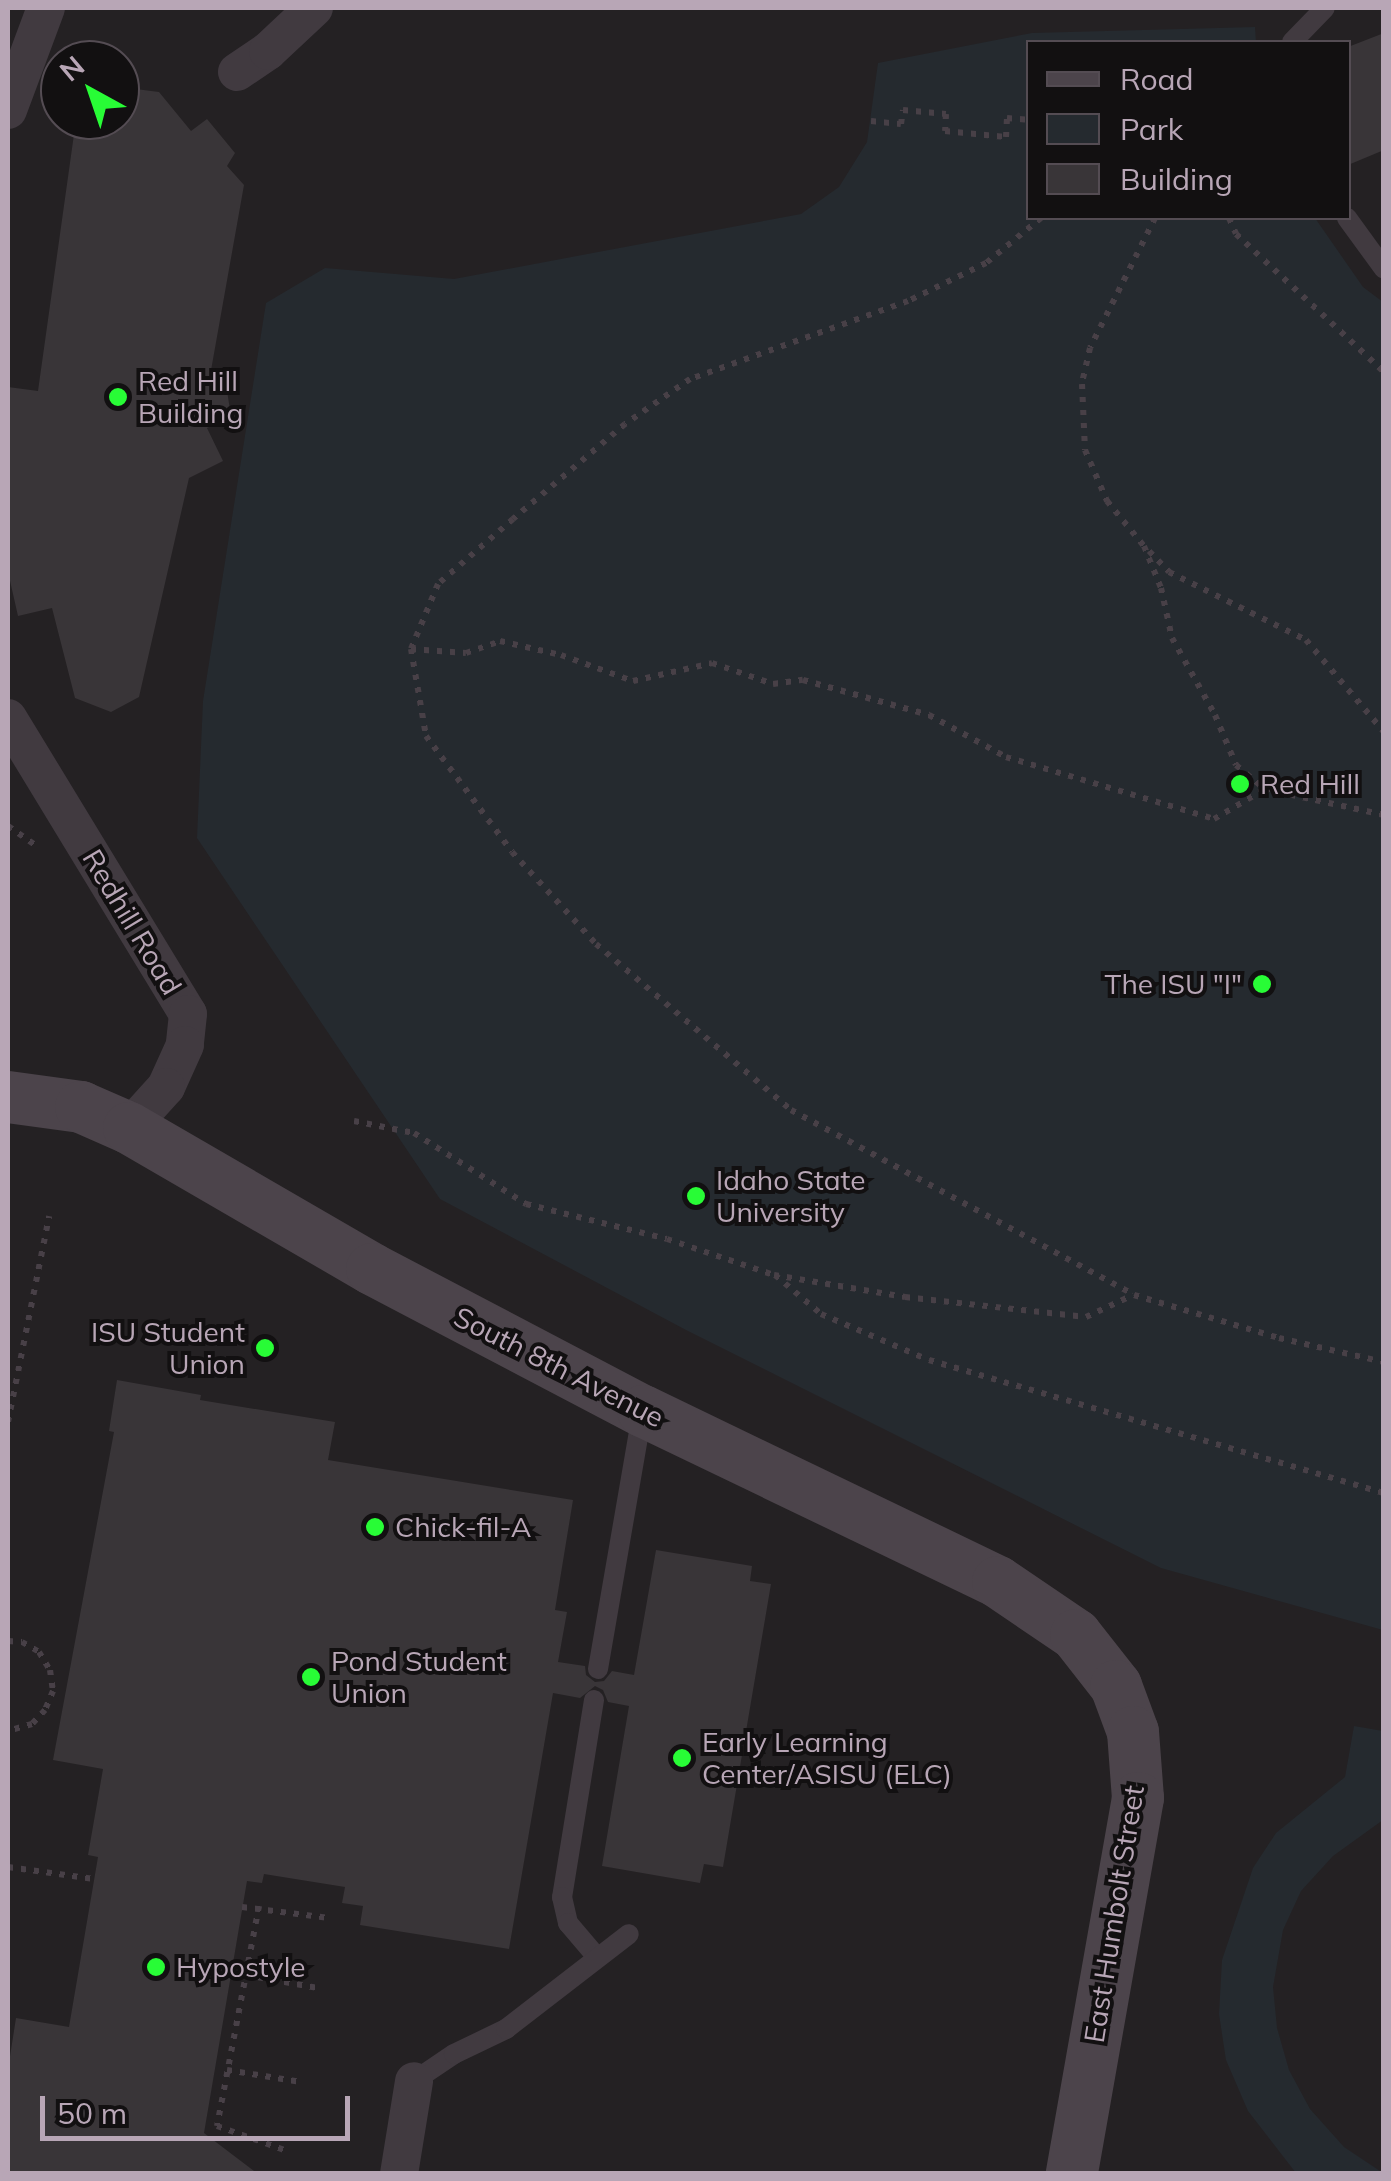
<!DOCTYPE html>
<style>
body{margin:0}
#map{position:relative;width:1391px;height:2181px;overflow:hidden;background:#171516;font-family:Mulish,sans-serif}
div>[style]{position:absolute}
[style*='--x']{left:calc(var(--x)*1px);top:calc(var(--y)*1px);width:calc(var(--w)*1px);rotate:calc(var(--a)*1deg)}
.built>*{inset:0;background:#242123}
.green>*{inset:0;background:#252a2f}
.building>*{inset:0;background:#393538}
.path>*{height:6px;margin-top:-3px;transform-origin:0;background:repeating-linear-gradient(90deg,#484047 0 5px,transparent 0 13px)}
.lane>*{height:20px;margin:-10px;padding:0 10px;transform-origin:10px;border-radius:10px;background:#413a40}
.street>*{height:38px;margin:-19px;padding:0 19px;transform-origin:19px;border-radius:19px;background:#413a40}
.secondary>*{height:52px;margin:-26px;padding:0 26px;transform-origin:26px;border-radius:26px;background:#4c444b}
.dots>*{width:28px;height:28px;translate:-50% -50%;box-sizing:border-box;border:5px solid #121011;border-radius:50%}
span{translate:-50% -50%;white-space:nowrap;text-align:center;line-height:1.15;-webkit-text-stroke:8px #121011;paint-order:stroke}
.poi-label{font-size:28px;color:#b8a6b6}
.left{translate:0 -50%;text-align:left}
.right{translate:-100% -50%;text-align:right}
.street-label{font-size:28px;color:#b8a6b6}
.frame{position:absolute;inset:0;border:10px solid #b8a6b6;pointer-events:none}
.legend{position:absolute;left:1026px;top:40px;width:325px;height:180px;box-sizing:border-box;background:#121011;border:2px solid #544c53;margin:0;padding:12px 18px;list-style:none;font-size:30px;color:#b8a6b6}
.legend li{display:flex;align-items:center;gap:20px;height:50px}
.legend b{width:50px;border:2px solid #544c53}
.north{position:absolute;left:40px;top:40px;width:100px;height:100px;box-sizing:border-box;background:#121011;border:2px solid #544c53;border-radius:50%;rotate:320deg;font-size:28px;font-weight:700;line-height:40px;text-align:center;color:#b8a6b6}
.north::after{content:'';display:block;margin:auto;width:35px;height:45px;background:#28fc36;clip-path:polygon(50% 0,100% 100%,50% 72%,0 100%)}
.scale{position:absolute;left:40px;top:2096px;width:310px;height:45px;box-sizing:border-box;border:5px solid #b8a6b6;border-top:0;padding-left:12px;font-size:30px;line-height:35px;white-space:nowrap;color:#b8a6b6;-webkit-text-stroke:8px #121011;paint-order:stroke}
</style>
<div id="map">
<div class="built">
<div style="clip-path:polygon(evenodd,8px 8px,1383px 8px,1383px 2173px,8px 2173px,8px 8px,1028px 42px,1348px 42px,1348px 218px,1028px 218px,1028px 42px,8px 8px,60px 60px,120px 60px,120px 120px,60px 120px,60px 60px)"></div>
</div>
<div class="green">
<div style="clip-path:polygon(1255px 27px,1256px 42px,1028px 42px,1028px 218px,1315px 218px,1363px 287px,1383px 302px,1383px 1630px,1161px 1568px,686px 1330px,440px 1199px,197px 838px,203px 701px,266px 303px,325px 268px,454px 279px,801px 214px,839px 187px,867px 142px,878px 63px,1032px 33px)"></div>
<div style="clip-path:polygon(1354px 1726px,1383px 1731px,1383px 1820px,1333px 1856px,1301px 1891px,1283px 1930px,1273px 1987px,1277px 2028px,1289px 2070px,1310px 2109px,1344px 2147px,1383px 2173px,1296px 2173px,1248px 2111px,1226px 2060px,1219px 2014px,1222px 1960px,1253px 1868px,1276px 1833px,1345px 1777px)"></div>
</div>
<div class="building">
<div style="clip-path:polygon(1384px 33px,1384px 150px,1348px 165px,1348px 47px)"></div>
<div style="clip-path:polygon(120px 87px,159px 92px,191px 131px,207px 119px,235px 153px,227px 166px,244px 185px,210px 376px,225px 378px,231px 416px,207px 428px,223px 461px,189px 478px,139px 697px,111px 712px,75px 698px,52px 608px,18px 616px,8px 572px,8px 387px,38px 391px,76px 120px,120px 120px)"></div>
<div style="clip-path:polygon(117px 1380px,201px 1395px,200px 1400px,335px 1422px,328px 1460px,573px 1500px,555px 1610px,567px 1612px,558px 1662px,585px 1666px,586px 1675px,595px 1682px,604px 1681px,612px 1671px,634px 1675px,656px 1550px,752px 1566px,750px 1581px,771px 1584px,723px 1867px,704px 1864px,700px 1883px,602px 1866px,629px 1706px,608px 1702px,603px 1690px,595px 1686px,580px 1698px,553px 1693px,509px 1949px,360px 1925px,363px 1906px,342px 1903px,345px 1887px,264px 1874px,262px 1883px,247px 1881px,204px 2133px,258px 2174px,8px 2174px,8px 2069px,16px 2018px,69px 2027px,98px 1857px,88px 1855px,103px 1769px,53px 1760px,114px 1432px,109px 1431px)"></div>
</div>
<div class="path">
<div style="--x:871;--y:121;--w:30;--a:6"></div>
<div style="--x:901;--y:124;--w:14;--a:-82"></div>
<div style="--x:903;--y:110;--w:43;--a:5.3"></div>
<div style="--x:946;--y:114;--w:17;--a:93"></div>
<div style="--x:945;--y:131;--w:61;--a:5.6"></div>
<div style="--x:1006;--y:137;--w:19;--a:-87"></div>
<div style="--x:1007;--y:118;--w:21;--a:5"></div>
<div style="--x:1041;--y:218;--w:71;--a:140.7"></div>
<div style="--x:986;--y:263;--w:87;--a:154"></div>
<div style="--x:908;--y:301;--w:232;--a:160.3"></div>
<div style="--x:690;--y:379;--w:79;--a:145.3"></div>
<div style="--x:625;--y:424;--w:147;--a:139.7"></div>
<div style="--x:513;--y:519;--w:99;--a:139.1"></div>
<div style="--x:438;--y:584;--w:70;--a:112.6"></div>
<div style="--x:411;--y:649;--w:88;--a:80.2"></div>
<div style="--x:426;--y:736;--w:144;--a:53.4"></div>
<div style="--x:512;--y:852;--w:125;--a:47.6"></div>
<div style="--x:596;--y:944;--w:256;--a:40.4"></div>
<div style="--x:791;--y:1110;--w:390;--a:28.3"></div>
<div style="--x:1134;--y:1295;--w:151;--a:16.5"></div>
<div style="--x:1279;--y:1338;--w:108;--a:12.9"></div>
<div style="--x:1155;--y:218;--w:145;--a:116.6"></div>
<div style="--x:1090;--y:348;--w:37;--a:103"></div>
<div style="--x:1082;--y:384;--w:66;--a:87.4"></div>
<div style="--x:1085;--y:450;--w:56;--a:66.7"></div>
<div style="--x:1107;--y:501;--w:58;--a:50.6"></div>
<div style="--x:1144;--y:546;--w:45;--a:68"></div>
<div style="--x:1161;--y:588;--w:51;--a:77.6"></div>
<div style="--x:1172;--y:638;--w:88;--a:60.8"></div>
<div style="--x:1215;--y:715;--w:54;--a:67.2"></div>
<div style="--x:1236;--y:765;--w:38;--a:40"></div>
<div style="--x:1265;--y:789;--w:122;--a:12.3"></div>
<div style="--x:1229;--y:218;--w:17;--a:66"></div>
<div style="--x:1236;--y:234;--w:202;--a:43"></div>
<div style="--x:1149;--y:551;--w:29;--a:46"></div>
<div style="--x:1169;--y:572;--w:153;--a:26.4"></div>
<div style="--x:1306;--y:640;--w:121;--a:49.7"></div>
<div style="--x:411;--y:649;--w:55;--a:4.2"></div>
<div style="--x:466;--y:653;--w:36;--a:-19"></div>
<div style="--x:500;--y:641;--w:63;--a:12.9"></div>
<div style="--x:561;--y:655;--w:77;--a:19.9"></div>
<div style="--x:633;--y:681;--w:81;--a:-12.8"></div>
<div style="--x:712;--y:663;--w:65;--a:19"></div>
<div style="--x:773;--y:684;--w:30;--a:-8"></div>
<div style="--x:803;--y:680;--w:131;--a:15.5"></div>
<div style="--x:929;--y:715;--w:88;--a:28.6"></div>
<div style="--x:1006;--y:757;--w:217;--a:16.6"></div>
<div style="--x:1214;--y:819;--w:59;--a:-30.5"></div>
<div style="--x:8;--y:826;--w:38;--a:35"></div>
<div style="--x:354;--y:1121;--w:61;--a:11.3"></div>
<div style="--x:414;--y:1133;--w:133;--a:32.4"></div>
<div style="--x:526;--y:1204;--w:145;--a:13.9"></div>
<div style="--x:667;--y:1239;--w:113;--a:18.6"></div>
<div style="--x:774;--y:1275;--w:133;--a:9.5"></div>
<div style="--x:905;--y:1297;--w:182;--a:6.3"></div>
<div style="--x:1086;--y:1317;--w:52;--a:-25.1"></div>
<div style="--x:775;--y:1275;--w:60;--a:40.3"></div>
<div style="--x:821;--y:1314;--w:117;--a:23.1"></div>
<div style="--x:929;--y:1360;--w:474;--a:16.3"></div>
<div style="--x:8;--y:1422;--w:210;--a:-78.7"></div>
<div style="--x:8;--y:1641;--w:14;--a:4"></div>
<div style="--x:22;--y:1642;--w:20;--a:30"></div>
<div style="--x:39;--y:1652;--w:21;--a:59"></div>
<div style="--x:50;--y:1670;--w:21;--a:82"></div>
<div style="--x:53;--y:1691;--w:21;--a:113"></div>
<div style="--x:45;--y:1710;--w:19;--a:133"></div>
<div style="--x:32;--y:1724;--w:25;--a:164"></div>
<div style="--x:8;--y:1867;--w:87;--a:7.9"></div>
<div style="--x:259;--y:1906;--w:224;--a:100.8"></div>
<div style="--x:217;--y:2126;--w:77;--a:19.6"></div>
<div style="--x:242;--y:1907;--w:88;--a:7.2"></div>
<div style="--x:246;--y:1975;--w:73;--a:10.2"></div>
<div style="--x:227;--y:2070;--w:75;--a:9.2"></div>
</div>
<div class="lane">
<div style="--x:1292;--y:42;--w:47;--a:-45.9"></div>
<div style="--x:1347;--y:218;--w:63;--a:54"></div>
<div style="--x:598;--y:1669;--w:259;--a:-80.2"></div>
<div style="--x:594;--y:1700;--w:200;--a:99.2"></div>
<div style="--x:562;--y:1897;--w:27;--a:77"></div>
<div style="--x:568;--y:1923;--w:43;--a:49.7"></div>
<div style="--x:414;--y:2081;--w:48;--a:-34"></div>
<div style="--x:454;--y:2054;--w:58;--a:-25.7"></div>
<div style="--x:506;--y:2029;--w:155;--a:-37.7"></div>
</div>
<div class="street">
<div style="--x:237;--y:72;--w:37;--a:-34"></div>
<div style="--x:268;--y:51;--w:63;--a:-43.1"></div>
<div style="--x:8;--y:110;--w:109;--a:-69.6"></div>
<div style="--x:8;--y:718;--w:346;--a:58.7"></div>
<div style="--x:188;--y:1014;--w:31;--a:96"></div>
<div style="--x:185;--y:1045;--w:46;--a:114.3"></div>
<div style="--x:166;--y:1087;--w:55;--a:132.1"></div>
<div style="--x:399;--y:2174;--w:94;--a:-80.8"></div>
</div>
<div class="secondary">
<div style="--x:8;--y:1097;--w:74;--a:7.8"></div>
<div style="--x:81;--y:1107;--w:52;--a:23.6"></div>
<div style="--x:129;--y:1128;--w:281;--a:30.1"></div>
<div style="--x:372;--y:1269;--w:306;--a:27.7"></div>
<div style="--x:643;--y:1411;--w:394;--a:25.7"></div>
<div style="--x:998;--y:1582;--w:94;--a:34.2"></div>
<div style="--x:1076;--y:1635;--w:65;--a:51.9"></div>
<div style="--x:1116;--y:1686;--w:49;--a:69.7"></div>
<div style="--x:1133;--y:1732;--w:66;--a:85.7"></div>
<div style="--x:1138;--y:1798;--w:382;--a:100"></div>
</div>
<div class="dots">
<div style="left:118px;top:397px;background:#28fc36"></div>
<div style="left:1240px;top:784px;background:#28fc36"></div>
<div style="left:1262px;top:984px;background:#28fc36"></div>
<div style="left:696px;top:1196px;background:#28fc36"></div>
<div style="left:265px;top:1348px;background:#28fc36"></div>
<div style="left:375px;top:1527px;background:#28fc36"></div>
<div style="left:311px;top:1677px;background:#28fc36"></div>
<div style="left:682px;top:1758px;background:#28fc36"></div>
<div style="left:156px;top:1967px;background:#28fc36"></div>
</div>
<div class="poi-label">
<span class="left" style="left:138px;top:397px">Red Hill<br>Building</span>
<span class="left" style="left:1260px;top:784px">Red Hill</span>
<span class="right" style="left:1242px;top:984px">The ISU "I"</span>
<span class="left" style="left:716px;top:1196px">Idaho State<br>University</span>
<span class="right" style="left:245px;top:1348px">ISU Student<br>Union</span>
<span class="left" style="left:395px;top:1527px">Chick-fil-A</span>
<span class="left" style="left:331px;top:1677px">Pond Student<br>Union</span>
<span class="left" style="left:702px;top:1758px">Early Learning<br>Center/ASISU (ELC)</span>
<span class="left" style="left:176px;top:1967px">Hypostyle</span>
</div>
<div class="street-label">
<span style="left:132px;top:922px;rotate:59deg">Redhill Road</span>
<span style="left:559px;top:1367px;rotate:27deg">South 8th Avenue</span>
<span style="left:1114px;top:1914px;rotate:-81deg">East Humbolt Street</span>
</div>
<div class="frame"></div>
<ul class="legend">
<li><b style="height:12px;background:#4c444b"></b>Road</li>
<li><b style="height:28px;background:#252a2f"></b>Park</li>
<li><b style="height:28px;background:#393538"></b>Building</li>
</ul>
<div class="north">N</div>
<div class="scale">50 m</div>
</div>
